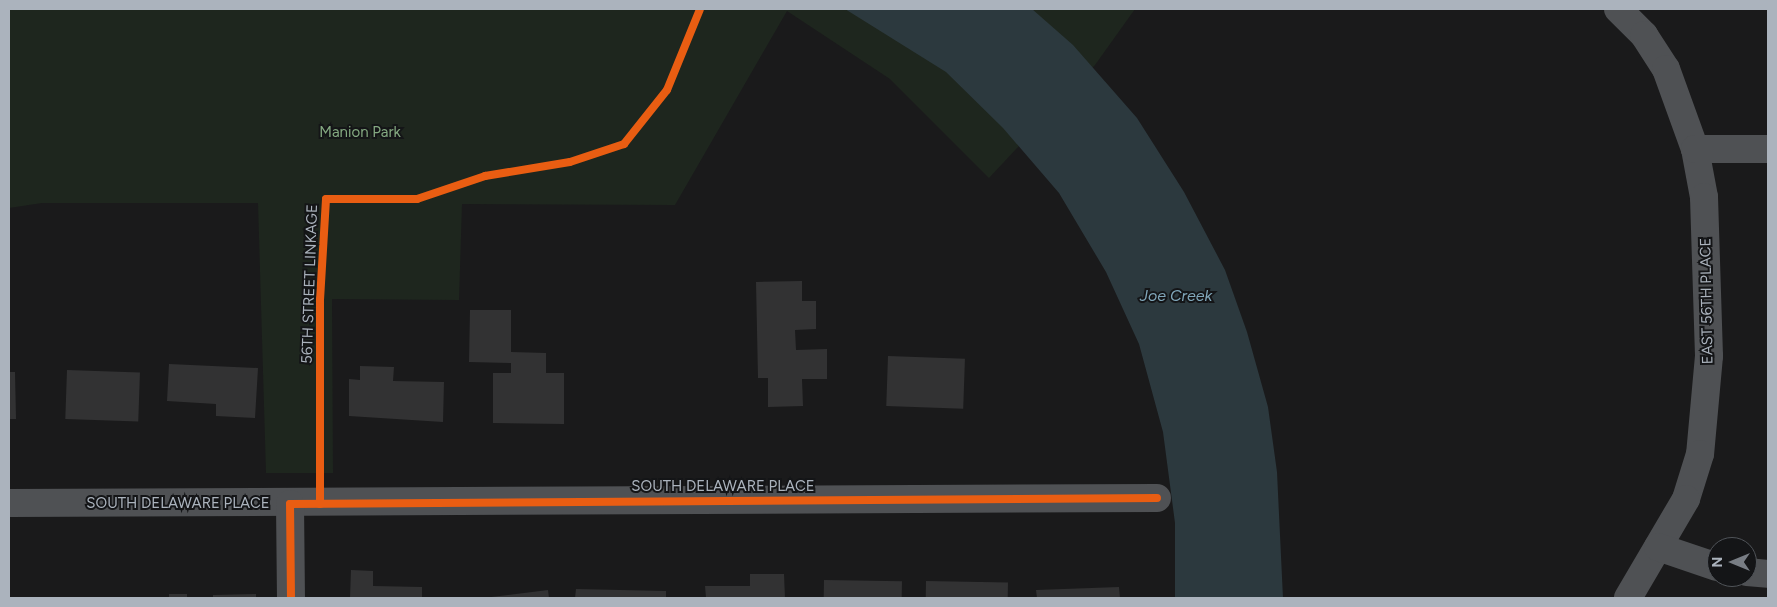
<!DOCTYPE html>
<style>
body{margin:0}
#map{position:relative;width:1777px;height:607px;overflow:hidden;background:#1a1a1b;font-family:Figtree,sans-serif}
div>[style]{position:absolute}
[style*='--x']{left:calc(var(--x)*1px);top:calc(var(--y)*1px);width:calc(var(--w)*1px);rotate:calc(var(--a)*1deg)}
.green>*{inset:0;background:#1e261e}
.water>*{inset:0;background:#2c393e}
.building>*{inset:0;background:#323233;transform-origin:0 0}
.minor>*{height:28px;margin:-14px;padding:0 14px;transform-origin:14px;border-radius:14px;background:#4f5154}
.cycleway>*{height:8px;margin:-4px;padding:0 4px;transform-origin:4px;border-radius:4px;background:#e95d12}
span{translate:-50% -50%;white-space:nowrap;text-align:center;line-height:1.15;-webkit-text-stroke:4px #141517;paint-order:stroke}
.park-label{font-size:15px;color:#84a981}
.street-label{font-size:15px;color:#abb3bd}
.water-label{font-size:16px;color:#80a7ba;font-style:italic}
.frame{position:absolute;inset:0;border:10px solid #abb3bd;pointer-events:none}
.north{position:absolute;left:1707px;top:537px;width:50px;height:50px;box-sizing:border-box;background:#141517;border:1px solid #505459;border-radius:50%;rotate:270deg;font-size:14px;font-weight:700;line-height:20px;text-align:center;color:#abb3bd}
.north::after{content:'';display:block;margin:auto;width:18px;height:22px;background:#787d84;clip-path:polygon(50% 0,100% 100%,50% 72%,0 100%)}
</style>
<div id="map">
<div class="green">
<div style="clip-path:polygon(9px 9px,1135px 9px,1095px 65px,989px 178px,890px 79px,787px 11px,675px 205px,462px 204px,459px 300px,332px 299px,333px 473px,266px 473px,258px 203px,42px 203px,9px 208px)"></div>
</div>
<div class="water">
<div style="clip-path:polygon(845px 9px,1032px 9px,1073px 45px,1137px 118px,1184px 192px,1225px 270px,1247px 332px,1268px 407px,1277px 472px,1283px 598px,1175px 598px,1175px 523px,1163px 432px,1139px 344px,1106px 272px,1059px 193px,1003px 128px,946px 72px)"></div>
</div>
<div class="building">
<div style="clip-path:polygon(802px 281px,802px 301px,816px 301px,816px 329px,795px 330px,796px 350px,827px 349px,827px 379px,802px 379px,803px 406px,768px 407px,768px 378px,758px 378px,756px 282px)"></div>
<div style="clip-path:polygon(470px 310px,511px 310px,511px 352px,546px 353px,546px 373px,564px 373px,564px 424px,493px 423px,493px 373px,511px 373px,511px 363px,469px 362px)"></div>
<div style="left:888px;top:356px;width:77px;height:50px;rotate:2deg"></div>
<div style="clip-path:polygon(169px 364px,258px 368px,255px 418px,216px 416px,216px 404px,167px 401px)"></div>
<div style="clip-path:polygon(360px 366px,394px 367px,393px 381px,444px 382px,443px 422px,349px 416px,349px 379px,360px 380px)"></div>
<div style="left:67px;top:370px;width:73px;height:49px;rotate:2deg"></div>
<div style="clip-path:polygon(9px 372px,15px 372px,16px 419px,9px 419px)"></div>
<div style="clip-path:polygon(351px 570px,373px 571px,373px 586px,422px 587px,422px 598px,350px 598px)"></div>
<div style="clip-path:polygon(750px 574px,784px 574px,785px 598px,706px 598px,705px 586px,750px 586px)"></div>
<div style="left:824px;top:580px;width:78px;height:18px;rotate:1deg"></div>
<div style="left:926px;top:581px;width:82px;height:17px;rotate:1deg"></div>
<div style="clip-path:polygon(1119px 587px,1120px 598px,1037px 598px,1036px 590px)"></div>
<div style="clip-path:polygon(576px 589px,666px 591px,666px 598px,575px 598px)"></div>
<div style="left:548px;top:590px;width:8px;height:76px;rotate:83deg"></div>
<div style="left:169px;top:594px;width:18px;height:4px"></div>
<div style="clip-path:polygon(256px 594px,256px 598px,213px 598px,213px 595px)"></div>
</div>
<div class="minor">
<div style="--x:1618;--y:9;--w:37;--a:45"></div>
<div style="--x:1644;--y:35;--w:40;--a:57.1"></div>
<div style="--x:1666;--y:69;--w:85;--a:70.1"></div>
<div style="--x:1695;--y:149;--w:49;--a:79.4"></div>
<div style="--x:1704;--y:197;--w:159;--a:88.2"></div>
<div style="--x:1709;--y:356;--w:98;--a:95.2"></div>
<div style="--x:1700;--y:454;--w:47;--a:107.3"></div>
<div style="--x:1686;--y:499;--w:115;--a:120.4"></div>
<div style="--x:1695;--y:149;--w:73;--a:0"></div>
<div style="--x:9;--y:503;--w:1148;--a:-0.25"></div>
<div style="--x:290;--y:504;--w:94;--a:89.4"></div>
<div style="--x:1658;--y:547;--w:62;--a:18.7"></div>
<div style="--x:1747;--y:572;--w:21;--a:5"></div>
</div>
<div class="cycleway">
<div style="--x:320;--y:504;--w:204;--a:-90"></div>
<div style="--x:320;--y:300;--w:101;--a:-86.6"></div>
<div style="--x:326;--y:199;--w:91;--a:0"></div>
<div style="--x:417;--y:199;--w:72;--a:-18.7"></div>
<div style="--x:485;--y:176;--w:86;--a:-9.4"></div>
<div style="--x:570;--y:162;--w:57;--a:-18.4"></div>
<div style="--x:624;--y:144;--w:69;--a:-51.5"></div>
<div style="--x:667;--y:90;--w:87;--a:-67.8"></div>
<div style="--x:291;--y:598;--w:94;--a:-90.6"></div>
<div style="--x:290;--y:504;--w:867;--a:-0.4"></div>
</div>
<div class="park-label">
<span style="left:360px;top:133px">Manion Park</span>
</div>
<div class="street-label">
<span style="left:310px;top:284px;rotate:-88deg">56TH STREET LINKAGE</span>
<span style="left:1707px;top:301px;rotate:-91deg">EAST 56TH PLACE</span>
<span style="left:723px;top:487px">SOUTH DELAWARE PLACE</span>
<span style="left:178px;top:504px">SOUTH DELAWARE PLACE</span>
</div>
<div class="water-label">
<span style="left:1176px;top:296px">Joe Creek</span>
</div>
<div class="frame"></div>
<div class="north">N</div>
</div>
